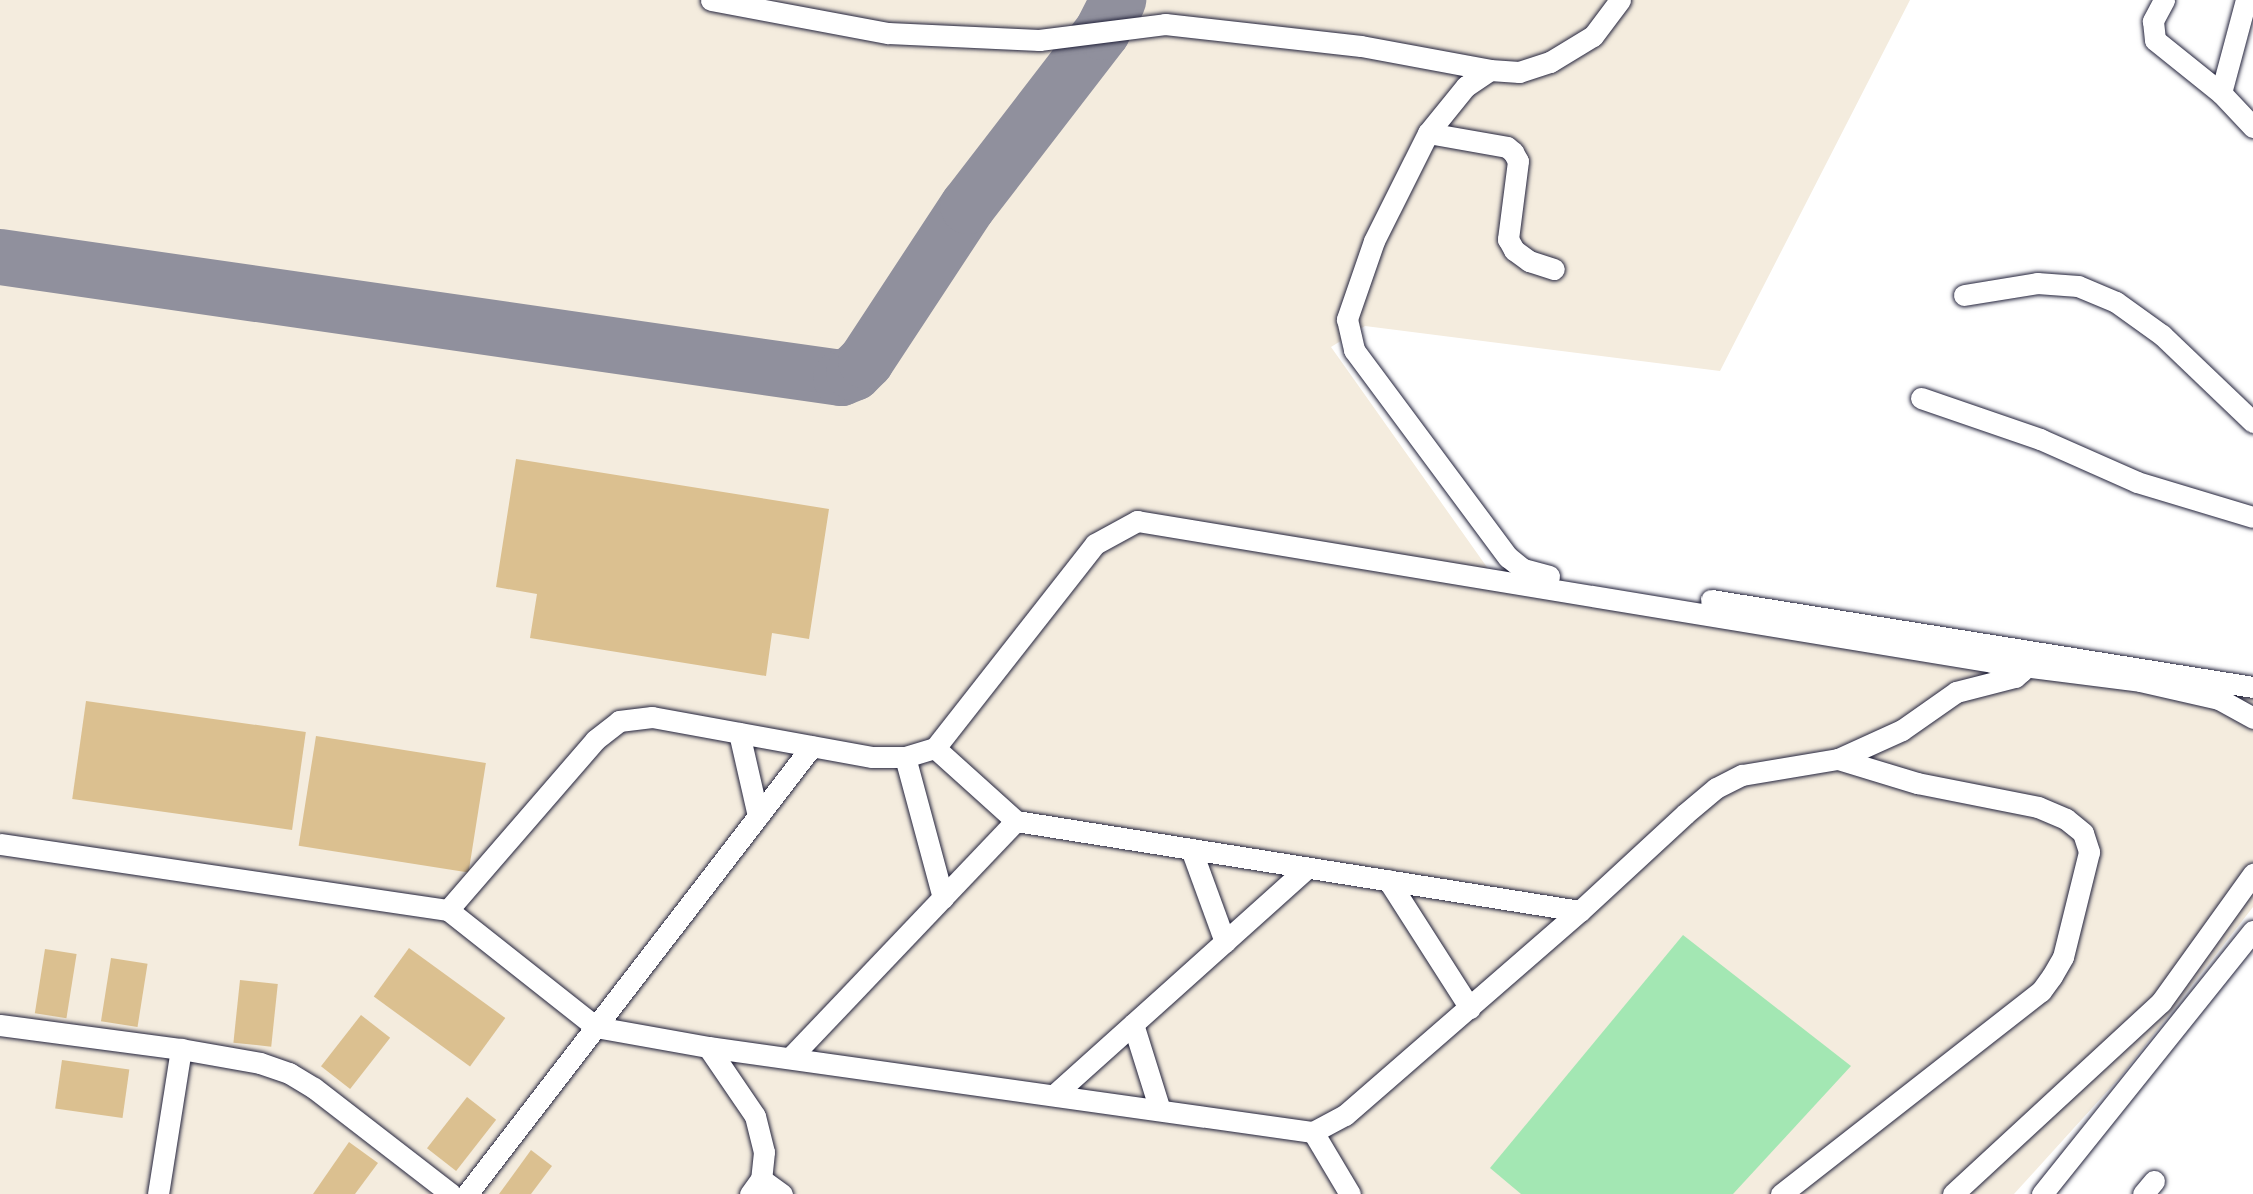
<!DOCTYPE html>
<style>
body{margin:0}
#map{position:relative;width:2253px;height:1194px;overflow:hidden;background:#fff;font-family:"Playpen Sans",sans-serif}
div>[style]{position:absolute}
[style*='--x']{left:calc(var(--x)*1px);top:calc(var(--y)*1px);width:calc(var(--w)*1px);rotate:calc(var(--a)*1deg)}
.built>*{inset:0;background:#f4ecde}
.green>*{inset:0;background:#a3e7b3}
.taxiway>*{height:56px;margin:-28px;padding:0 28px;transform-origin:28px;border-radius:28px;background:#90909d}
.building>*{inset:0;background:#dbc090;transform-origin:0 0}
.roads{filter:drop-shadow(0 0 2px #22223b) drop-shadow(0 0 2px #22223b)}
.minor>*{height:21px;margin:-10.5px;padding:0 10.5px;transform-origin:10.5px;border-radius:10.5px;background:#fff}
span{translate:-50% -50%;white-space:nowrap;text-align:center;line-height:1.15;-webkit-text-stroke:6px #fff;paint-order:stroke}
</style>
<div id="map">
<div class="built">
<div style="clip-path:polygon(0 0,1910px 0,1720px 371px,1365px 326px,1331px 347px,1489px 570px,2253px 691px,2253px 907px,2122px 1075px,2014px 1194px,0 1194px)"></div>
</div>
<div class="green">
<div style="clip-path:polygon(1683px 935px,1851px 1066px,1733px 1194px,1521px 1194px,1490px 1168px)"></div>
</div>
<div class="taxiway">
<div style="--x:0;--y:257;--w:850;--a:8.19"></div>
<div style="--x:841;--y:378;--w:14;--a:-21"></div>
<div style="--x:854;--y:373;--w:17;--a:-45"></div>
<div style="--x:866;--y:361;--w:186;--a:-56.7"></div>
<div style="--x:968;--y:206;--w:220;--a:-52.4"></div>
<div style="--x:1102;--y:32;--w:36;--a:-63"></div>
</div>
<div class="building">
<div style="clip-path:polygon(516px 459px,829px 509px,809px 639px,772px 633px,766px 676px,530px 638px,537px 594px,496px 587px)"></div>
<div style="left:86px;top:701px;width:222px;height:99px;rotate:8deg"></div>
<div style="left:316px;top:736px;width:172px;height:111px;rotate:9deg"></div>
<div style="left:409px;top:948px;width:119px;height:60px;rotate:36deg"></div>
<div style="left:45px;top:949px;width:32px;height:65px;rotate:9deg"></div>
<div style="left:111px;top:958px;width:37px;height:64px;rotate:9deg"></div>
<div style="left:240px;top:980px;width:38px;height:63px;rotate:6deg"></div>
<div style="left:361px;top:1015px;width:37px;height:65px;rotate:38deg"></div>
<div style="left:62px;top:1060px;width:68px;height:49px;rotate:8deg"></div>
<div style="left:467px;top:1097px;width:37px;height:65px;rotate:38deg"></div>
<div style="clip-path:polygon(349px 1142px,378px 1163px,355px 1194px,313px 1194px)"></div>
<div style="clip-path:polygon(531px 1150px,552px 1166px,531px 1194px,499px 1194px)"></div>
</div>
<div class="roads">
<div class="minor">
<div style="--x:711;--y:0;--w:180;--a:10.6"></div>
<div style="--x:888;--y:33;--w:151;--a:2.7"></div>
<div style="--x:1039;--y:40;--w:127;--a:-7.2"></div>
<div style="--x:1165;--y:24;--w:197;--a:6.4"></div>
<div style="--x:1361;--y:46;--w:131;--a:10.5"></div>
<div style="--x:1490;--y:70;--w:29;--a:4"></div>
<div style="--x:1519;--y:72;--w:33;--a:-18"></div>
<div style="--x:1550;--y:62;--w:50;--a:-31.2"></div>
<div style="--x:1593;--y:36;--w:45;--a:-53.1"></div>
<div style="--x:2164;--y:0;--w:24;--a:118"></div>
<div style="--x:2153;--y:21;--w:19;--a:84"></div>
<div style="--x:2155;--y:40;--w:85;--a:38.8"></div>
<div style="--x:2221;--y:93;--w:47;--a:46.7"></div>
<div style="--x:1490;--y:70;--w:29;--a:146"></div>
<div style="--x:1466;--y:86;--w:60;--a:129"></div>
<div style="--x:1428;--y:133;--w:121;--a:116.6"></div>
<div style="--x:1374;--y:241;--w:83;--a:109.1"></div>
<div style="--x:1347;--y:319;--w:32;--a:77"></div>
<div style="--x:1354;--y:350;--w:258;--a:53.4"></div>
<div style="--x:1508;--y:557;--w:19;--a:39"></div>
<div style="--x:1523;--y:569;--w:27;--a:15"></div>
<div style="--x:2221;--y:93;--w:96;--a:-75"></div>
<div style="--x:1428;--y:133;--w:80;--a:10"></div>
<div style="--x:1507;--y:147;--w:8;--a:40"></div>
<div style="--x:1513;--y:152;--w:10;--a:61"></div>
<div style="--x:1518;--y:161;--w:79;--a:97.3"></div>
<div style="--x:1508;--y:239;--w:13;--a:61"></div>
<div style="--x:1514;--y:250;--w:19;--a:36"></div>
<div style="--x:1529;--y:261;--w:26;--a:18"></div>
<div style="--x:1964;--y:295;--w:74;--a:-9.3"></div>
<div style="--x:2037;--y:283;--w:41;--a:4.2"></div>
<div style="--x:2078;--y:286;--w:41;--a:22.8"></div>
<div style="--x:2116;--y:302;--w:57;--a:35.7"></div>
<div style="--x:2162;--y:335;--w:126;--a:43.7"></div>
<div style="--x:1921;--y:398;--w:126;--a:19"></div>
<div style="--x:2040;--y:439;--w:106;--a:23.9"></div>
<div style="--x:2137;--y:482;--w:121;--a:16.8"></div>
<div style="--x:1711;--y:600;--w:549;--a:9.12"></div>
<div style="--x:739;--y:733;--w:85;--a:77.1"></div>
<div style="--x:935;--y:748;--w:109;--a:42"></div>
<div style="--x:1016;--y:821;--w:571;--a:9.07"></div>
<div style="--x:905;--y:757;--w:146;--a:74.9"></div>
<div style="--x:1838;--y:759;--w:70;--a:-24.4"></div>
<div style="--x:1902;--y:730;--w:66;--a:-35.1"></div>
<div style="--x:1956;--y:692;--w:61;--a:-14.3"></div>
<div style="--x:2015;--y:677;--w:9;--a:-41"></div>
<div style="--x:2022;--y:671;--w:6;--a:-121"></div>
<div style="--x:0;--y:844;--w:453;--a:8.4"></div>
<div style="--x:448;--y:910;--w:189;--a:38.3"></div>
<div style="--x:596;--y:1027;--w:114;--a:10.1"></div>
<div style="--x:708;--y:1047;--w:611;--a:8"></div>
<div style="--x:1313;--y:1132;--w:36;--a:-28"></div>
<div style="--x:1345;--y:1115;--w:311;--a:-41"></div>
<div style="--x:1580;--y:911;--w:143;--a:-42.7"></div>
<div style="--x:1685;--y:814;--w:40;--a:-40"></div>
<div style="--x:1716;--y:788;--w:29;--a:-27"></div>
<div style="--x:1742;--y:775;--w:97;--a:-9.5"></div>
<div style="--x:1838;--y:759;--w:83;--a:16.9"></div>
<div style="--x:1917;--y:783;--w:123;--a:11.2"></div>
<div style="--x:2038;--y:807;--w:30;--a:23"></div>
<div style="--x:2066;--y:819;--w:22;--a:39"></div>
<div style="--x:2083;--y:833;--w:20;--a:72"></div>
<div style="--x:2089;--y:852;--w:108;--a:103.9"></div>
<div style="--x:2063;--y:957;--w:22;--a:120"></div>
<div style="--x:2052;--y:976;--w:19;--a:126"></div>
<div style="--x:2041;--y:991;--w:330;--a:142"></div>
<div style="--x:1191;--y:849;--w:99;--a:69.9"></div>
<div style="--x:1388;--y:880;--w:152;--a:57.4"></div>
<div style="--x:448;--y:910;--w:225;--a:-49.1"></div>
<div style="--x:595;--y:740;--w:31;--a:-38"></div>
<div style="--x:619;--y:721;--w:33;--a:-7"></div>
<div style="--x:652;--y:717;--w:224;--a:10.3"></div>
<div style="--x:872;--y:757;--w:33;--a:0"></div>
<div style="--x:905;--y:757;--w:31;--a:-17"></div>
<div style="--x:935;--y:748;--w:259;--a:-51.9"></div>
<div style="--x:1095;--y:544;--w:48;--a:-28.7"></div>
<div style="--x:1137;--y:521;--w:867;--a:9.36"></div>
<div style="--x:1992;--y:662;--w:149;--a:7.3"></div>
<div style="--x:2140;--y:681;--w:81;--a:12.8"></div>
<div style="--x:2219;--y:699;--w:39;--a:29"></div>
<div style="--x:1133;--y:1024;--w:90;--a:72.6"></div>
<div style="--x:0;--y:1025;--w:183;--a:7.6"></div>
<div style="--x:181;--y:1049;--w:80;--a:10"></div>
<div style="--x:260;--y:1063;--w:31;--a:19"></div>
<div style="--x:289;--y:1073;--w:29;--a:31"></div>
<div style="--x:314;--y:1088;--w:173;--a:37.7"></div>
<div style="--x:708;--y:1047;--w:83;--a:55.7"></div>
<div style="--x:755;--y:1116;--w:37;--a:76"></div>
<div style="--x:764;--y:1152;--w:27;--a:96"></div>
<div style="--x:761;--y:1179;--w:19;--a:126"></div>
<div style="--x:791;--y:1057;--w:326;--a:-46.4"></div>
<div style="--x:1054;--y:1095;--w:340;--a:-41.9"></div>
<div style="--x:1313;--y:1132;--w:72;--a:59.2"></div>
<div style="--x:761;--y:1179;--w:26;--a:36"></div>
<div style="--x:158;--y:1194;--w:147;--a:-81"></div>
<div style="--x:467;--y:1194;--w:565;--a:-52.4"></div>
<div style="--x:1953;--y:1194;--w:283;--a:-42.7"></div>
<div style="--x:2161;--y:1002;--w:158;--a:-54.3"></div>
<div style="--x:2042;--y:1194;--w:337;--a:-51.3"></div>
<div style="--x:2143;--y:1194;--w:17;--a:-50"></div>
</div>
</div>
</div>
